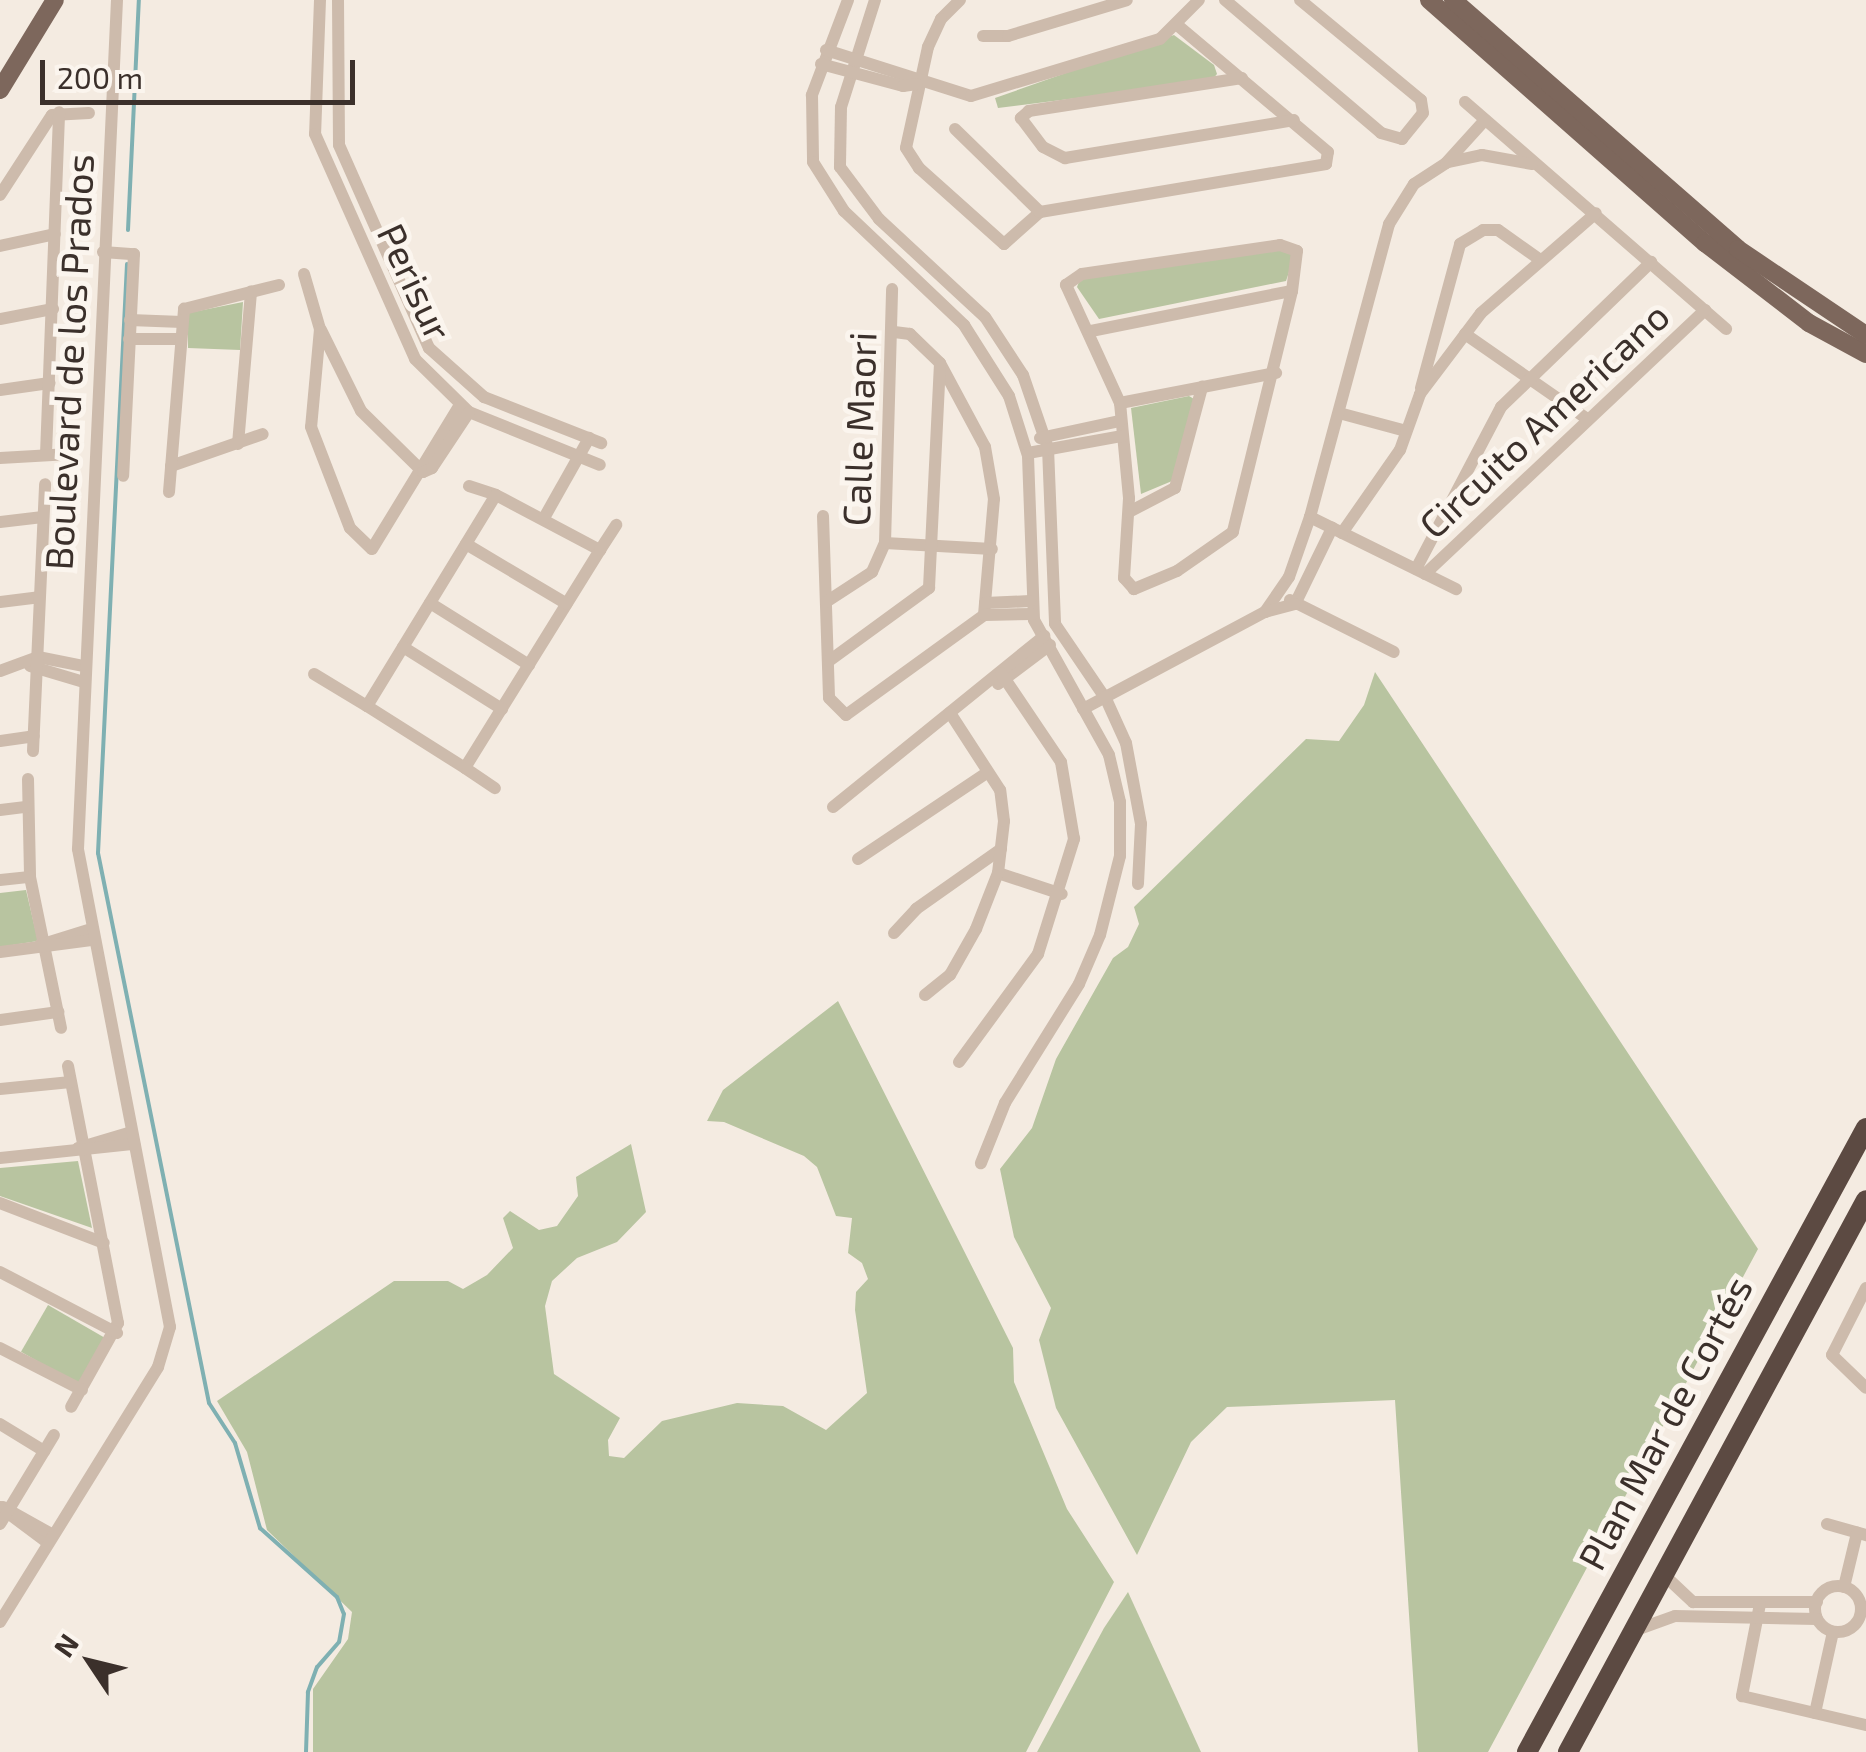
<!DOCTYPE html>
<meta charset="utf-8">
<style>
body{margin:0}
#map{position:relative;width:1866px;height:1752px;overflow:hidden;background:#f4ebe1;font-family:"Exo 2",sans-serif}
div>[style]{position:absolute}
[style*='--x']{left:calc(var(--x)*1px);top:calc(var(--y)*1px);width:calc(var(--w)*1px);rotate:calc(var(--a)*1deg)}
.green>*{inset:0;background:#b8c4a0;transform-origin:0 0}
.stream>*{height:4px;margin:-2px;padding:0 2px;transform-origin:2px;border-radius:2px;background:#7fb0b2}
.minor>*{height:12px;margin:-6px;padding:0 6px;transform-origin:6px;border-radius:6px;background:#cdbbac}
.minor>.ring{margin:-6px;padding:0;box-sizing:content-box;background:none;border:12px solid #cdbbac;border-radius:50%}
.major>*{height:18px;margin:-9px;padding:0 9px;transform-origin:9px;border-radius:9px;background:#7d675c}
.highway>*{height:20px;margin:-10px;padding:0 10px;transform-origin:10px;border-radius:10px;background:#5c4a42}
span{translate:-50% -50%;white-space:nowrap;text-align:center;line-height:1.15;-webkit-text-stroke:10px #fbf5ee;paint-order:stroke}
.street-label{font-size:38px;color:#3b302b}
.north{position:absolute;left:40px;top:1612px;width:100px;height:100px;-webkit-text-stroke:8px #fbf5ee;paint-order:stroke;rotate:305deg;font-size:28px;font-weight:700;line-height:40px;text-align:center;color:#3b302b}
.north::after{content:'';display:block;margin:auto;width:35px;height:45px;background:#3b302b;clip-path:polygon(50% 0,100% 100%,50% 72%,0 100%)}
.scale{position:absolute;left:40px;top:60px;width:315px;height:45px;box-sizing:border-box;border:5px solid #3b302b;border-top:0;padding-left:12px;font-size:30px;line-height:35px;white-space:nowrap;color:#3b302b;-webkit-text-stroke:8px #fbf5ee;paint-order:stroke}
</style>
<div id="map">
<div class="green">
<div style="clip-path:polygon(1174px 35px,1214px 65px,1217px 74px,1211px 81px,998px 108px,995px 98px)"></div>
<div style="clip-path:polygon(1283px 247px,1294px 257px,1286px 281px,1099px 319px,1077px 287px,1080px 279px)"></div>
<div style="clip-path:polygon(243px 302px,240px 350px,188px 348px,188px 313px)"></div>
<div style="clip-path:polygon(1189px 396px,1194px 399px,1172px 481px,1141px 494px,1131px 408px)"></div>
<div style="clip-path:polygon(1375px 672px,1758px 1249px,1488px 1752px,1418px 1752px,1395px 1400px,1227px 1407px,1191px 1442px,1137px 1555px,1056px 1408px,1039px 1340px,1051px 1308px,1014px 1237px,1000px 1169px,1032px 1128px,1056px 1059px,1113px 958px,1128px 947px,1139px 924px,1134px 907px,1306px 739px,1339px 741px,1364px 705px)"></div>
<div style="clip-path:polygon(26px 890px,38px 941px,0 947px,0 893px)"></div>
<div style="clip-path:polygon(838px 1001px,1013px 1348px,1014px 1382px,1067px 1509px,1114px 1582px,1026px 1752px,313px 1752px,313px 1689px,348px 1639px,352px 1612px,267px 1530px,247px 1452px,217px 1401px,394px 1281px,448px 1281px,463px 1289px,487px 1275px,513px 1248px,503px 1218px,510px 1211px,539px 1230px,557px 1226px,578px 1196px,576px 1177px,631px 1144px,646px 1212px,617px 1242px,577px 1258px,552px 1281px,545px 1306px,554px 1374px,620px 1418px,608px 1440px,609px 1456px,624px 1458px,662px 1421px,737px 1403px,783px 1406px,826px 1430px,867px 1393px,855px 1310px,856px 1292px,868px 1279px,862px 1263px,848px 1253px,852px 1218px,836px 1216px,817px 1167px,804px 1156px,724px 1122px,707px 1121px,723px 1090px)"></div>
<div style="clip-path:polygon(78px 1161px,92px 1228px,0 1196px,0 1168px)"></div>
<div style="left:48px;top:1305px;width:69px;height:54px;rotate:30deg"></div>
<div style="clip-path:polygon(1128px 1592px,1201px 1752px,1037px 1752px,1104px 1628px)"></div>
</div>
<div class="stream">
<div style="--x:128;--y:230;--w:230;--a:-87.3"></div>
<div style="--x:127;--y:264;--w:590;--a:92.82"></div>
<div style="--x:98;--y:853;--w:561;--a:78.59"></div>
<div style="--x:209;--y:1403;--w:48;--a:57"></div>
<div style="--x:235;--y:1443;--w:89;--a:73.6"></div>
<div style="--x:260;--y:1528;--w:103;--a:41.9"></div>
<div style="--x:337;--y:1597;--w:18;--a:68"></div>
<div style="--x:344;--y:1614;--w:28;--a:100"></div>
<div style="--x:339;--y:1642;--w:33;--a:131"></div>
<div style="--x:317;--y:1667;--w:27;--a:110"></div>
<div style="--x:308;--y:1692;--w:60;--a:91.9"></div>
</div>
<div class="minor">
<div style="--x:320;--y:0;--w:134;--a:92.1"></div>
<div style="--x:315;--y:134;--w:246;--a:66"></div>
<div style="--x:415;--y:359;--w:76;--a:44.5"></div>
<div style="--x:469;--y:412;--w:141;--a:22"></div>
<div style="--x:338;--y:0;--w:145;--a:89.6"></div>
<div style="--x:339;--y:145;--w:222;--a:66.1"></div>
<div style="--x:429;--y:348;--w:74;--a:41.7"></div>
<div style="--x:484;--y:397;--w:126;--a:21.5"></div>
<div style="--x:848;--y:0;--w:102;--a:110.8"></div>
<div style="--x:812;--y:95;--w:67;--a:89.1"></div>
<div style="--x:813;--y:162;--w:58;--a:57.7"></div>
<div style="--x:844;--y:211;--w:166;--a:43.5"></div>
<div style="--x:964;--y:325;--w:84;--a:57.6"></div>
<div style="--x:1009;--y:396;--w:63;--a:72.4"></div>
<div style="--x:1028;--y:456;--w:164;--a:87.9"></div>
<div style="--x:1034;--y:620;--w:154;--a:60.9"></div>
<div style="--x:1109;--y:755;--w:48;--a:76.8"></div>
<div style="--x:1120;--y:802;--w:54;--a:90"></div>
<div style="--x:1120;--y:856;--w:81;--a:104.2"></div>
<div style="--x:1100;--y:935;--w:53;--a:113.2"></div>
<div style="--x:1079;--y:984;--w:140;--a:121.9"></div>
<div style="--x:1005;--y:1103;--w:65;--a:111.8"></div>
<div style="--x:875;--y:0;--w:112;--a:107.6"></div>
<div style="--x:841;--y:107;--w:60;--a:91"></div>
<div style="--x:840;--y:167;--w:65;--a:53.1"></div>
<div style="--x:879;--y:219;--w:144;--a:42.8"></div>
<div style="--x:985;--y:317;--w:69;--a:56.8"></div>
<div style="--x:1023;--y:375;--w:77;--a:71.1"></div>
<div style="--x:1048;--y:448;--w:176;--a:87.7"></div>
<div style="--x:1055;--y:624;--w:91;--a:55.8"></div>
<div style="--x:1106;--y:699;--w:48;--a:65.6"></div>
<div style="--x:1126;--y:743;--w:82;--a:79.5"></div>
<div style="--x:1141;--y:824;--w:60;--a:92.9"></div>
<div style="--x:960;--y:0;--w:27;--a:135"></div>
<div style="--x:941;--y:19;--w:31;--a:115"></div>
<div style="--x:928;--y:47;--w:103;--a:102.3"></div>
<div style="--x:906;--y:148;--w:24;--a:57"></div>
<div style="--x:919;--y:168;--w:114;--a:41.8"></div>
<div style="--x:1004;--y:244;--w:48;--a:-41.6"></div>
<div style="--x:1040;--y:212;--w:290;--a:-9.5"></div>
<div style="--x:1326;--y:164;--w:12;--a:-81"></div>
<div style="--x:1328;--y:152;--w:197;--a:-139.9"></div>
<div style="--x:1225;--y:0;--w:205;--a:40.4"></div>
<div style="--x:1381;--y:133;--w:22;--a:16"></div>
<div style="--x:1402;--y:139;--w:33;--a:-51"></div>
<div style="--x:1423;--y:113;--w:13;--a:-99"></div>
<div style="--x:1421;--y:100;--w:157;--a:-140.4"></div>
<div style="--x:983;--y:36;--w:25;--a:0"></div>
<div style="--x:1008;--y:36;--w:124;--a:-16.8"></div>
<div style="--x:826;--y:50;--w:152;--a:17.6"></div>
<div style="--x:971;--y:96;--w:197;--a:-16.8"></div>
<div style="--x:1160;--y:39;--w:55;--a:-45"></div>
<div style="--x:821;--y:64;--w:85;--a:15"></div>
<div style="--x:903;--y:86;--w:14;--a:-8"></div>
<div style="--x:1242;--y:78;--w:216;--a:171.2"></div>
<div style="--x:1029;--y:111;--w:11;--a:139"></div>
<div style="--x:1021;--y:118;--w:36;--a:53"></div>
<div style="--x:1043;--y:147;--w:25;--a:27"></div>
<div style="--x:1065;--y:158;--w:232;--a:-9.4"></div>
<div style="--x:1465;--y:102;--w:346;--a:41"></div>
<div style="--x:955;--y:129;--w:119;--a:44.3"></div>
<div style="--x:1449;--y:162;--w:34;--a:-12"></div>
<div style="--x:1482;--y:155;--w:51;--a:10.2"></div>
<div style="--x:0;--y:195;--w:95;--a:-57"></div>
<div style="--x:52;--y:115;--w:37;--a:-3"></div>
<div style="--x:1280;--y:245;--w:18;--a:19"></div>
<div style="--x:1297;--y:251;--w:40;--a:97.1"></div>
<div style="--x:1292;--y:291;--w:248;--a:103.8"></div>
<div style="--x:1233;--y:532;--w:68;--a:145.1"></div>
<div style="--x:1177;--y:571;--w:47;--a:157.3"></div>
<div style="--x:1134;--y:589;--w:15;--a:-132"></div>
<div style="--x:1124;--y:578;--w:80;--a:-86.4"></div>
<div style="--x:1129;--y:498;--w:95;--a:-95.4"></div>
<div style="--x:1120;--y:403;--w:130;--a:-114.6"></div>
<div style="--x:1066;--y:285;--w:19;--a:-35"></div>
<div style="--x:1082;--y:274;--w:200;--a:-8.3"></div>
<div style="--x:0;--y:246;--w:56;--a:-12.3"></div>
<div style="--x:103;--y:252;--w:31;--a:4"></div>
<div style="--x:134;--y:254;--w:222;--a:92.8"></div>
<div style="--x:304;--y:274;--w:57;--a:73.8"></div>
<div style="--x:320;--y:329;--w:98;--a:95.2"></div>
<div style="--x:311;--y:427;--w:108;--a:68.9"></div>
<div style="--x:350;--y:528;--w:30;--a:44"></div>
<div style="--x:372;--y:549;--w:169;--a:-58.6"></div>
<div style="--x:0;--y:319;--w:54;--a:-10.7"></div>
<div style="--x:130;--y:320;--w:52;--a:2.2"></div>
<div style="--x:321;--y:330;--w:90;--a:63.7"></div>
<div style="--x:361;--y:411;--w:87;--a:44.5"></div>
<div style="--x:1091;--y:331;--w:205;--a:-11.3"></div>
<div style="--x:1465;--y:334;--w:147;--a:34.8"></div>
<div style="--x:129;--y:339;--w:50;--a:0"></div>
<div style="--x:1421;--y:388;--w:149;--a:-74.8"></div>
<div style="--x:1460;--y:244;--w:27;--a:-31"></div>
<div style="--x:1483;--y:230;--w:15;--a:0"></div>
<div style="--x:1498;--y:230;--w:50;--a:35.3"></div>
<div style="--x:0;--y:390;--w:50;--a:-8"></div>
<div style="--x:1120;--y:403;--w:159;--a:-10.9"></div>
<div style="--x:1339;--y:413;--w:69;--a:15"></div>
<div style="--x:1040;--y:438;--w:82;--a:-12"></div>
<div style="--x:238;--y:444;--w:153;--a:-85.1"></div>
<div style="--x:1028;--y:453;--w:96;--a:-10.3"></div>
<div style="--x:46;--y:454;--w:342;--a:-87.8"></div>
<div style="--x:0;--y:458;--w:70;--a:-3.3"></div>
<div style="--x:171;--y:466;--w:97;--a:-19.2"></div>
<div style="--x:423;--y:472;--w:10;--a:-24"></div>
<div style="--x:432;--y:468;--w:67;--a:-56.5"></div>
<div style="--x:469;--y:486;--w:28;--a:18"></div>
<div style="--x:169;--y:492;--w:184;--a:-85.3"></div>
<div style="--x:184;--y:309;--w:98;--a:-14.2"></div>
<div style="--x:496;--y:495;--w:118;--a:27.9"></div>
<div style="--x:600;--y:550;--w:256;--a:121.8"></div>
<div style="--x:465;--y:768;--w:116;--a:-147.7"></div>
<div style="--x:367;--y:706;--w:247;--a:-58.6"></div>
<div style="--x:1129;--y:512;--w:52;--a:-27.6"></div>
<div style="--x:1175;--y:488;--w:105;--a:-75"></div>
<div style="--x:823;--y:516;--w:182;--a:88.1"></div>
<div style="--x:829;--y:698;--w:24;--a:45"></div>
<div style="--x:846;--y:715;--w:170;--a:-35.9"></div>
<div style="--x:984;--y:615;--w:116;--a:-85.1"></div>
<div style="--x:994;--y:499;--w:53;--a:-99.8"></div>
<div style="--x:985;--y:447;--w:95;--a:-118.2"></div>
<div style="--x:940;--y:363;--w:42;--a:-136"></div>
<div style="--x:910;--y:334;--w:16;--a:-173"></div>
<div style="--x:1310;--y:517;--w:163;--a:26.3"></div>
<div style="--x:544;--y:518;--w:92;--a:-60.6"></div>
<div style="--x:0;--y:522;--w:43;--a:-6.6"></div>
<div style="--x:1342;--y:533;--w:101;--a:-55.1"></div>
<div style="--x:1400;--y:450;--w:59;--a:-70.3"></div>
<div style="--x:1420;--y:394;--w:101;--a:-53"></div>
<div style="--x:1481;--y:313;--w:152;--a:-41"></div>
<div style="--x:885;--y:543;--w:107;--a:3.2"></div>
<div style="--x:466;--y:544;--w:117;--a:30.7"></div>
<div style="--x:600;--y:550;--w:30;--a:-57"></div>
<div style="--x:1416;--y:569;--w:183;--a:-62.3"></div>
<div style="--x:1501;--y:407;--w:209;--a:-44"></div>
<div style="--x:1425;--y:574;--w:385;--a:-43.3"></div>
<div style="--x:1290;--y:600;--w:116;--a:26.6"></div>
<div style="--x:0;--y:602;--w:39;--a:-7"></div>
<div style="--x:826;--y:602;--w:55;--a:-33.1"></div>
<div style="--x:872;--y:572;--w:32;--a:-66"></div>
<div style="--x:885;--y:543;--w:254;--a:-88.4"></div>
<div style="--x:430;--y:603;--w:117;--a:32.1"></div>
<div style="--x:985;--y:603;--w:45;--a:-2.5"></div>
<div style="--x:1295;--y:604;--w:85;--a:-64"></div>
<div style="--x:1265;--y:612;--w:42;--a:-55.6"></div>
<div style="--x:1289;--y:577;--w:64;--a:-70.7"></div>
<div style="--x:1310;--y:517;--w:303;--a:-74.9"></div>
<div style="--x:1389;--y:224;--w:47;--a:-58"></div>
<div style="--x:1414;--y:184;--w:38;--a:-33"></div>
<div style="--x:1446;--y:163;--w:58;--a:-47.8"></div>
<div style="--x:984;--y:615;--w:49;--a:-1.2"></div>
<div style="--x:403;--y:647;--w:117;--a:32.1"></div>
<div style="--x:829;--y:661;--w:124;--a:-36.1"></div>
<div style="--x:929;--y:588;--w:225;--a:-87.2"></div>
<div style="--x:30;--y:666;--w:56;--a:16.5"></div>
<div style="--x:0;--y:671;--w:40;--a:-20.2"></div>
<div style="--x:38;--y:657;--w:47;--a:11.1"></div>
<div style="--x:314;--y:674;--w:62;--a:31.1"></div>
<div style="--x:998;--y:684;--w:65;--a:-36.9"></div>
<div style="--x:1083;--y:709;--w:206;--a:-28.1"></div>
<div style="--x:1265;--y:612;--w:31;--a:-15"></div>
<div style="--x:0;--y:741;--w:34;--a:-8"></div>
<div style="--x:33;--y:751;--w:267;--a:-87.4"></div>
<div style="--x:465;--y:768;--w:36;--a:34"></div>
<div style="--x:28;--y:779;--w:98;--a:88.8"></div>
<div style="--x:30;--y:877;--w:154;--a:78.4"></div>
<div style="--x:833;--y:807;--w:272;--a:-39"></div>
<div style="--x:0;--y:810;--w:26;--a:-7"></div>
<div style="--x:858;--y:859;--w:156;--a:-33.8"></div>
<div style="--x:998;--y:873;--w:67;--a:18.2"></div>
<div style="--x:0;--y:880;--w:30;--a:-6"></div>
<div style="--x:894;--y:933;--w:33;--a:-47"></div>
<div style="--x:916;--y:909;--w:104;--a:-35.2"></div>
<div style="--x:40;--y:945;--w:53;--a:-17.4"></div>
<div style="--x:0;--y:952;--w:94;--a:-7.4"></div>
<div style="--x:925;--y:995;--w:32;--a:-39"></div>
<div style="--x:950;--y:975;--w:53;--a:-60.5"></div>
<div style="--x:976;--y:929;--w:60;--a:-68.6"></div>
<div style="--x:998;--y:873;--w:52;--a:-83.4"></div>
<div style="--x:1004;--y:821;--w:31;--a:-97"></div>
<div style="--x:1000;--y:790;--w:92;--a:-123"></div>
<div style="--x:0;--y:1020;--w:59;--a:-7.9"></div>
<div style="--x:959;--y:1062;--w:134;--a:-53.8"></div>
<div style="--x:1038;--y:954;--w:121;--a:-72.6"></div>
<div style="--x:1074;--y:839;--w:78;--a:-99.6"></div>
<div style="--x:1061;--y:762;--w:107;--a:-124"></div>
<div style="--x:68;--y:1066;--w:262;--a:79"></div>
<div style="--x:118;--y:1323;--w:96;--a:119.2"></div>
<div style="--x:0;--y:1089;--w:71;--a:-5.6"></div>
<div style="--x:78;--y:1148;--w:56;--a:-16.5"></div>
<div style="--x:0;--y:1158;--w:135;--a:-6"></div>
<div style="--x:0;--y:1203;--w:111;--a:21"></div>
<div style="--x:0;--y:1272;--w:132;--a:27.5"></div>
<div style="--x:1866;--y:1288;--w:75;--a:116.9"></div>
<div style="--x:1832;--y:1355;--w:47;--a:44.1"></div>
<div style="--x:0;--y:1348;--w:92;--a:27.1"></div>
<div style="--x:0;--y:1424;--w:52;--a:31.5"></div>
<div style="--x:0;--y:1507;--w:60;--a:36.9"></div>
<div style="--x:3;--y:1507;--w:57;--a:29.2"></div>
<div style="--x:0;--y:1524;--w:104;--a:-58.8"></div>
<div style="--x:1827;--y:1524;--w:41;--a:15.8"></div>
<div style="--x:1664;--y:1575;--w:40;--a:43"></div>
<div style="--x:1693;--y:1602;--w:124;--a:0"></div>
<div class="ring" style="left:1815px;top:1586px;width:34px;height:34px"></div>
<div style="--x:1844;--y:1587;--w:56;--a:-76.5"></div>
<div style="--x:1760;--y:1604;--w:94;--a:101.1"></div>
<div style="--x:1742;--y:1696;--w:127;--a:13.2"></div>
<div style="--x:0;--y:1622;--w:300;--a:-58.2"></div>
<div style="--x:158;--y:1367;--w:42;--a:-73.3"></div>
<div style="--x:170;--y:1327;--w:487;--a:-100.9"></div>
<div style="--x:78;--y:849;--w:850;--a:-87.37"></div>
<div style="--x:1636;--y:1630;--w:41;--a:-19.7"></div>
<div style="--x:1675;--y:1616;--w:142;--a:1.2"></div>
<div style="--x:1815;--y:1713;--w:83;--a:-77.5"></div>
</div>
<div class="major">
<div style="--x:1429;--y:0;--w:368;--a:41.4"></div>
<div style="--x:1705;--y:243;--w:131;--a:37.6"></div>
<div style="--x:1809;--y:323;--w:65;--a:28.5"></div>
<div style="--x:1453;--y:0;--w:378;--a:41.1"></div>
<div style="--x:1738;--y:249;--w:154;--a:33.9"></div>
<div style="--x:0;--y:90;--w:105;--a:-58.6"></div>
</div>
<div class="highway">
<div style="--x:1527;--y:1752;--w:710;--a:-61.49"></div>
<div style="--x:1568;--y:1752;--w:627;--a:-61.64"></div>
</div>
<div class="street-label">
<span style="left:415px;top:282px;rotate:65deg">Perisur</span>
<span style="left:69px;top:362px;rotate:-87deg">Boulevard de los Prados</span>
<span style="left:1544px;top:420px;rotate:-43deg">Circuito Americano</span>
<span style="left:859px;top:429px;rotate:-88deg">Calle Maori</span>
<span style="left:1665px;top:1423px;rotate:-62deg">Plan Mar de Cortés</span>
</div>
<div class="north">N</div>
<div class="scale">200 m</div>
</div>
